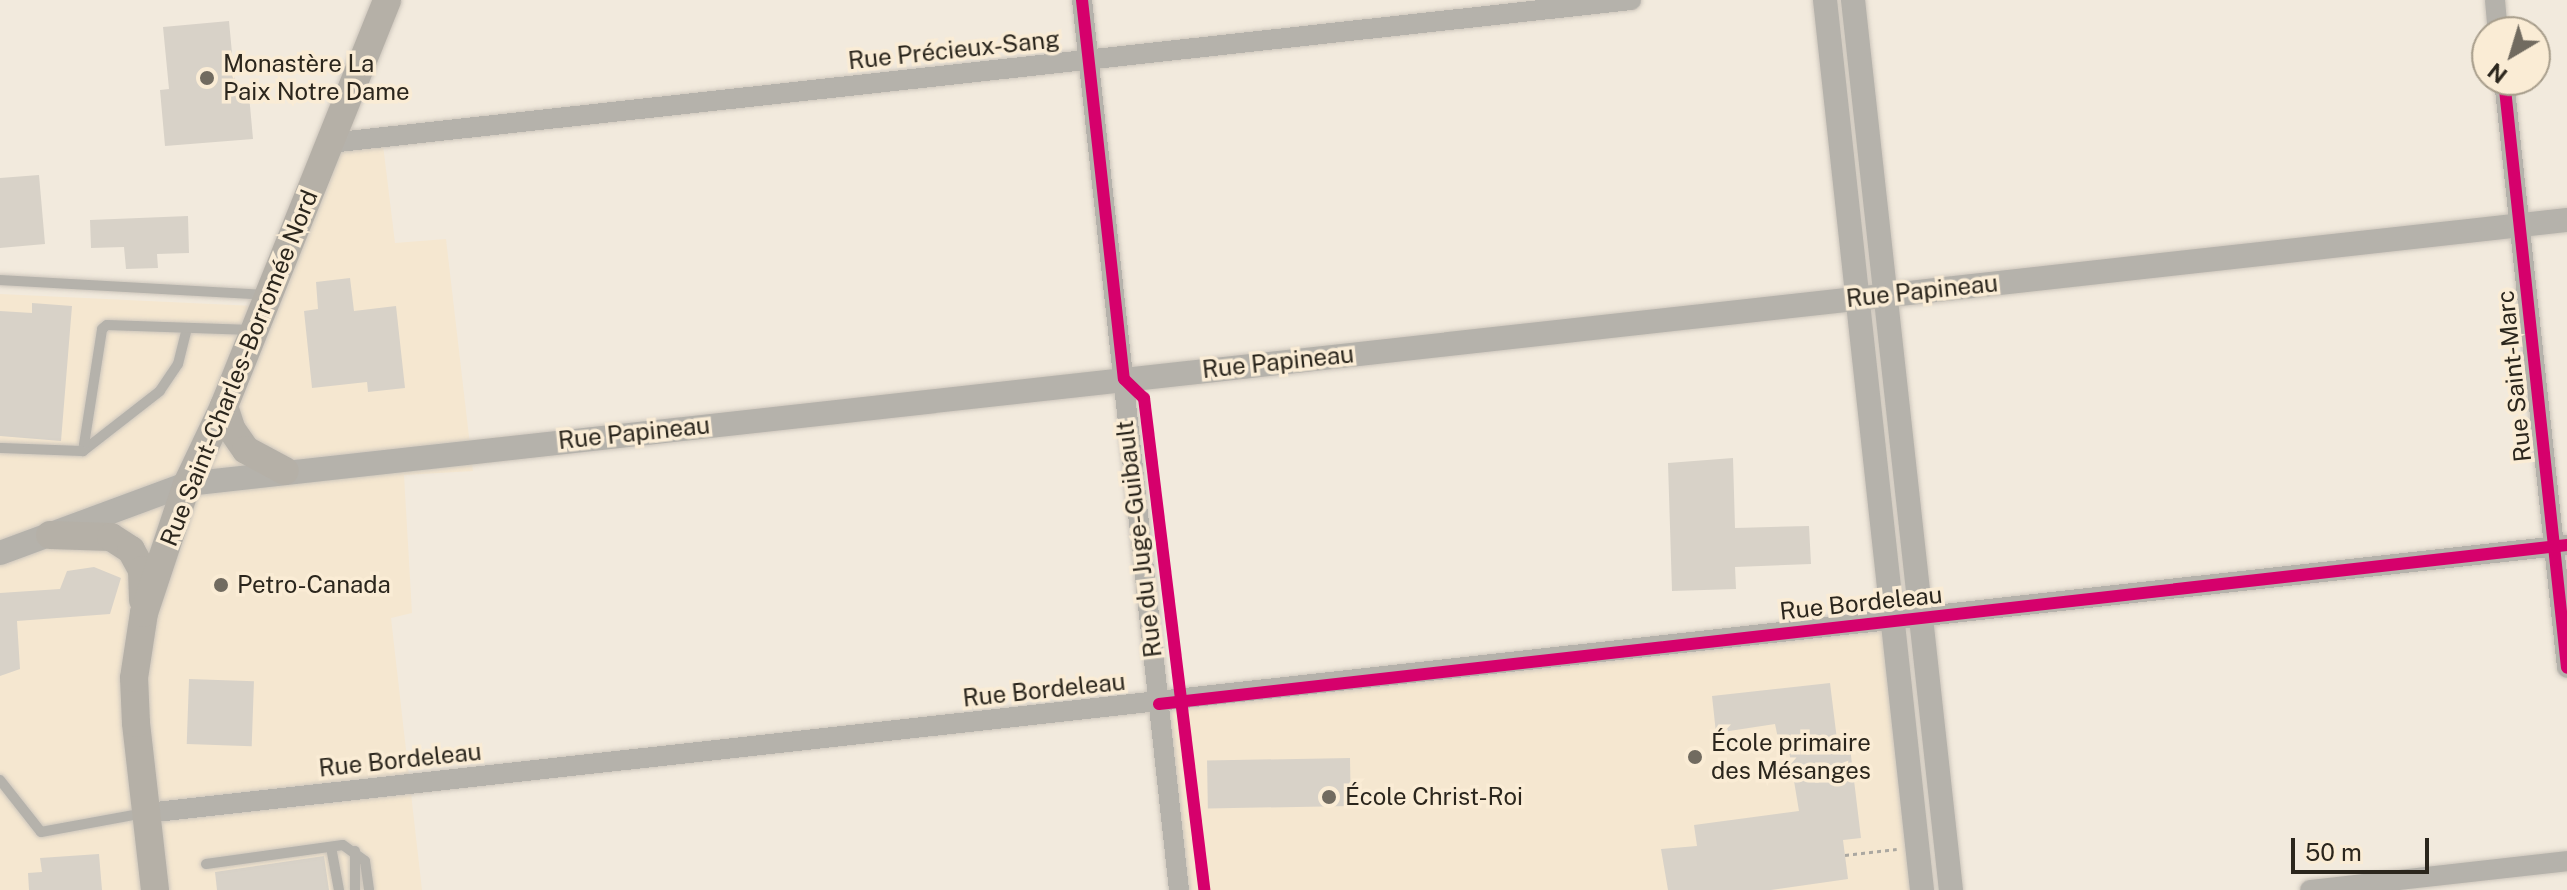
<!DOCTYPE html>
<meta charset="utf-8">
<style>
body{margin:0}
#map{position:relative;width:2567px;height:890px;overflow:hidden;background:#f2eadd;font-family:"Public Sans",sans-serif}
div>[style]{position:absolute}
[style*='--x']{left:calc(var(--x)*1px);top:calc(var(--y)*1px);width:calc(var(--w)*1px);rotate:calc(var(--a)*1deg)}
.built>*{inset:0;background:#f5e7d0}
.building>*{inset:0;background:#d8d2c8;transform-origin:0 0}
.path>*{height:3px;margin-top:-1.5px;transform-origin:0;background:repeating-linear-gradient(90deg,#aba8a1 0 4px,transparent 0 8px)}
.roads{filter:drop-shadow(0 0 2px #cdc6bc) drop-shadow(0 0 2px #cdc6bc)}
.service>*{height:10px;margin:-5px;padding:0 5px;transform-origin:5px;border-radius:5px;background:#b5b2ab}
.minor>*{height:20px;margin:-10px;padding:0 10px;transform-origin:10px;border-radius:10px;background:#b5b2ab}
.tertiary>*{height:24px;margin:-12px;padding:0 12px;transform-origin:12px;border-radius:12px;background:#b5b2ab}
.secondary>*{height:28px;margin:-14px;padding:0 14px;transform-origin:14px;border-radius:14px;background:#b5b0a7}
.cycleway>*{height:12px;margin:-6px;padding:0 6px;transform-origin:6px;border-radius:6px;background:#d6006c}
.dots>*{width:22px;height:22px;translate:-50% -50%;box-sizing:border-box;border:4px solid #faecd5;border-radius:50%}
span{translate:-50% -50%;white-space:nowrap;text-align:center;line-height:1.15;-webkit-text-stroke:7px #faecd5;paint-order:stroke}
.street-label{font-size:24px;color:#2b261d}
.poi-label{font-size:24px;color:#2b261d}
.left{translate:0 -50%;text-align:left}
.north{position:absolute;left:2471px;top:16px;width:80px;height:80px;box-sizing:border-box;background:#faecd5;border:2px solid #a79d8b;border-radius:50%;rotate:218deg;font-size:22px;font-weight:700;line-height:32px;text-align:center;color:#2b261d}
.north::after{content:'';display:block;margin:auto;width:28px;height:36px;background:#716b60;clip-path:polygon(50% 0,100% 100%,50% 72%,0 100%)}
.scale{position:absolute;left:2291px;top:838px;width:138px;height:36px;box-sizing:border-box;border:4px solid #2b261d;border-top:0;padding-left:10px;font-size:24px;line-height:28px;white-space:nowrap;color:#2b261d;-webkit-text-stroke:6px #faecd5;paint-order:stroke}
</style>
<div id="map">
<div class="built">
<div style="clip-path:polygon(383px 145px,395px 243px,446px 239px,473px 471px,404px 475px,412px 613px,391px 618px,422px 890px,0 890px,0 294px,254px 306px,334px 153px)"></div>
<div style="clip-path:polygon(1890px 622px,1922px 890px,1179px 890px,1159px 704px)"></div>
</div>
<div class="building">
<div style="clip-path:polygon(229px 21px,236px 96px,249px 95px,253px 139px,165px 146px,160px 90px,169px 89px,163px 27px)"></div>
<div style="clip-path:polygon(39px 175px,45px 244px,0 248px,0 178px)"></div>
<div style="clip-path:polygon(188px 216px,189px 253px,157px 254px,158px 268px,126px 269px,124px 247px,91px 248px,90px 220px)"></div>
<div style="clip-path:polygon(350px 278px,354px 311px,396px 306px,405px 388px,368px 392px,367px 382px,312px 388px,304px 311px,318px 309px,316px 282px)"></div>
<div style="clip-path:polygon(32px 303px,72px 306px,61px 441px,0 436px,0 311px,32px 313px)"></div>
<div style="clip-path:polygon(1733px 458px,1735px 528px,1809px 526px,1811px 564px,1735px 567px,1736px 589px,1672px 591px,1668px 463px)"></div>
<div style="clip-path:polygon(94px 567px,121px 578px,110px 614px,17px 621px,20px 669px,0 676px,0 593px,60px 589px,67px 571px)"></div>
<div style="left:189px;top:679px;width:65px;height:65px;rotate:2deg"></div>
<div style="clip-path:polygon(1830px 683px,1837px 740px,1849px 739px,1861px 838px,1843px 840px,1848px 879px,1771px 890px,1668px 890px,1661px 849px,1697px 846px,1694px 825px,1799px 811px,1789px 751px,1781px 753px,1775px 724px,1716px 733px,1712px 696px)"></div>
<div style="left:1350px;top:758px;width:48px;height:143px;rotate:89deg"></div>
<div style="clip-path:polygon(99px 854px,102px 890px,29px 890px,28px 873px,42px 872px,40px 858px)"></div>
<div style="clip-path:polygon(324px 856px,329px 890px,217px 890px,215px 872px)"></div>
</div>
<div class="path">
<div style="--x:1845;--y:855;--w:52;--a:-6.6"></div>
</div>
<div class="roads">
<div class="service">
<div style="--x:0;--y:280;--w:266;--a:3.2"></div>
<div style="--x:187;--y:328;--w:37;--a:104"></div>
<div style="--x:178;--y:364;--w:32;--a:124"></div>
<div style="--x:160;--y:391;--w:98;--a:142.1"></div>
<div style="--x:83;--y:451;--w:123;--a:-81.1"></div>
<div style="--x:102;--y:329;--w:6;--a:-39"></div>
<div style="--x:107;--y:325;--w:145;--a:2"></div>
<div style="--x:0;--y:448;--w:83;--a:2.1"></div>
<div style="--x:0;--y:780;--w:66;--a:51.7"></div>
<div style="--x:41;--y:832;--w:106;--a:-10.4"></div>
<div style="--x:331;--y:847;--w:44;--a:79.5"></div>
<div style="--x:206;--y:864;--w:138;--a:-7.9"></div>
<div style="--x:343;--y:845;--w:27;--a:36"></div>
<div style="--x:365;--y:861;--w:29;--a:82"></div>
<div style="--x:355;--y:890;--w:39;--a:-90"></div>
</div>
<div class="minor">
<div style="--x:1082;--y:0;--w:895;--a:83.78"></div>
<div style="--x:2495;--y:0;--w:32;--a:85"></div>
<div style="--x:2504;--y:80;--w:591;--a:83.88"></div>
<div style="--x:330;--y:143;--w:1309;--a:-6.27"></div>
<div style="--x:147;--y:813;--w:2435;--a:-6.32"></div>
<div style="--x:2310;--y:890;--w:259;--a:-6.4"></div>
</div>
<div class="tertiary">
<div style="--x:1825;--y:0;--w:895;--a:83.78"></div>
<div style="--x:1853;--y:0;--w:895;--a:83.72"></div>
<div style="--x:0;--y:553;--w:199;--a:-20.3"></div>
<div style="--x:187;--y:484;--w:2395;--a:-6.33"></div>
</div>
<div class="secondary">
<div style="--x:224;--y:406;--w:25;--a:72"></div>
<div style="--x:232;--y:430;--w:24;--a:55"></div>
<div style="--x:246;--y:450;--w:44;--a:28.3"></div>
<div style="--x:50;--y:535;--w:61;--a:1.9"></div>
<div style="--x:111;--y:537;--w:24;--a:33"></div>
<div style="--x:131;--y:550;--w:23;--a:61"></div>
<div style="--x:142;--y:570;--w:30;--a:88"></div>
<div style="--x:155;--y:890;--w:168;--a:-96.5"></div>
<div style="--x:136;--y:723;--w:45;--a:-92.5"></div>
<div style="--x:134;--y:678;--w:66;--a:-81.3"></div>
<div style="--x:144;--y:613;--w:136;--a:-71.6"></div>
<div style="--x:187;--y:484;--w:86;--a:-64.6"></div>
<div style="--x:224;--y:406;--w:437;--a:-68.1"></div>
</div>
</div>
<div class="cycleway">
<div style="--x:1082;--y:0;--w:381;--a:83.7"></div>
<div style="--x:1124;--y:379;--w:28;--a:44"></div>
<div style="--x:1144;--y:398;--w:496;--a:83"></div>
<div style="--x:2504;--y:80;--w:591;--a:83.88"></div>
<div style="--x:1159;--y:704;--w:1417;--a:-6.44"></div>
</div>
<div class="dots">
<div style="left:207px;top:78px;background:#716b60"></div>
<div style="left:221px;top:585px;background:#716b60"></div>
<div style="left:1695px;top:757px;background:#716b60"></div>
<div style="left:1329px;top:797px;background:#716b60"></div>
</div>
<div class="street-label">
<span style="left:954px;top:50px;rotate:-6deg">Rue Précieux-Sang</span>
<span style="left:1922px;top:291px;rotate:-6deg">Rue Papineau</span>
<span style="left:1278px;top:362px;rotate:-6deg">Rue Papineau</span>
<span style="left:239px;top:368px;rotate:-68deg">Rue Saint-Charles-Borromée Nord</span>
<span style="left:2514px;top:376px;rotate:-96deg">Rue Saint-Marc</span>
<span style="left:634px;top:433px;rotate:-6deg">Rue Papineau</span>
<span style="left:1139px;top:539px;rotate:-97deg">Rue du Juge-Guibault</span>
<span style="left:1861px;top:603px;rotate:-6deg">Rue Bordeleau</span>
<span style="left:1044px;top:690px;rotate:-6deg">Rue Bordeleau</span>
<span style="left:400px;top:760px;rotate:-6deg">Rue Bordeleau</span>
</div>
<div class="poi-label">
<span class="left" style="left:223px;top:78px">Monastère La<br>Paix Notre Dame</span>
<span class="left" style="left:237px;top:585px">Petro-Canada</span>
<span class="left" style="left:1711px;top:757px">École primaire<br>des Mésanges</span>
<span class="left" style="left:1345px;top:797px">École Christ-Roi</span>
</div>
<div class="north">N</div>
<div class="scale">50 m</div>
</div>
